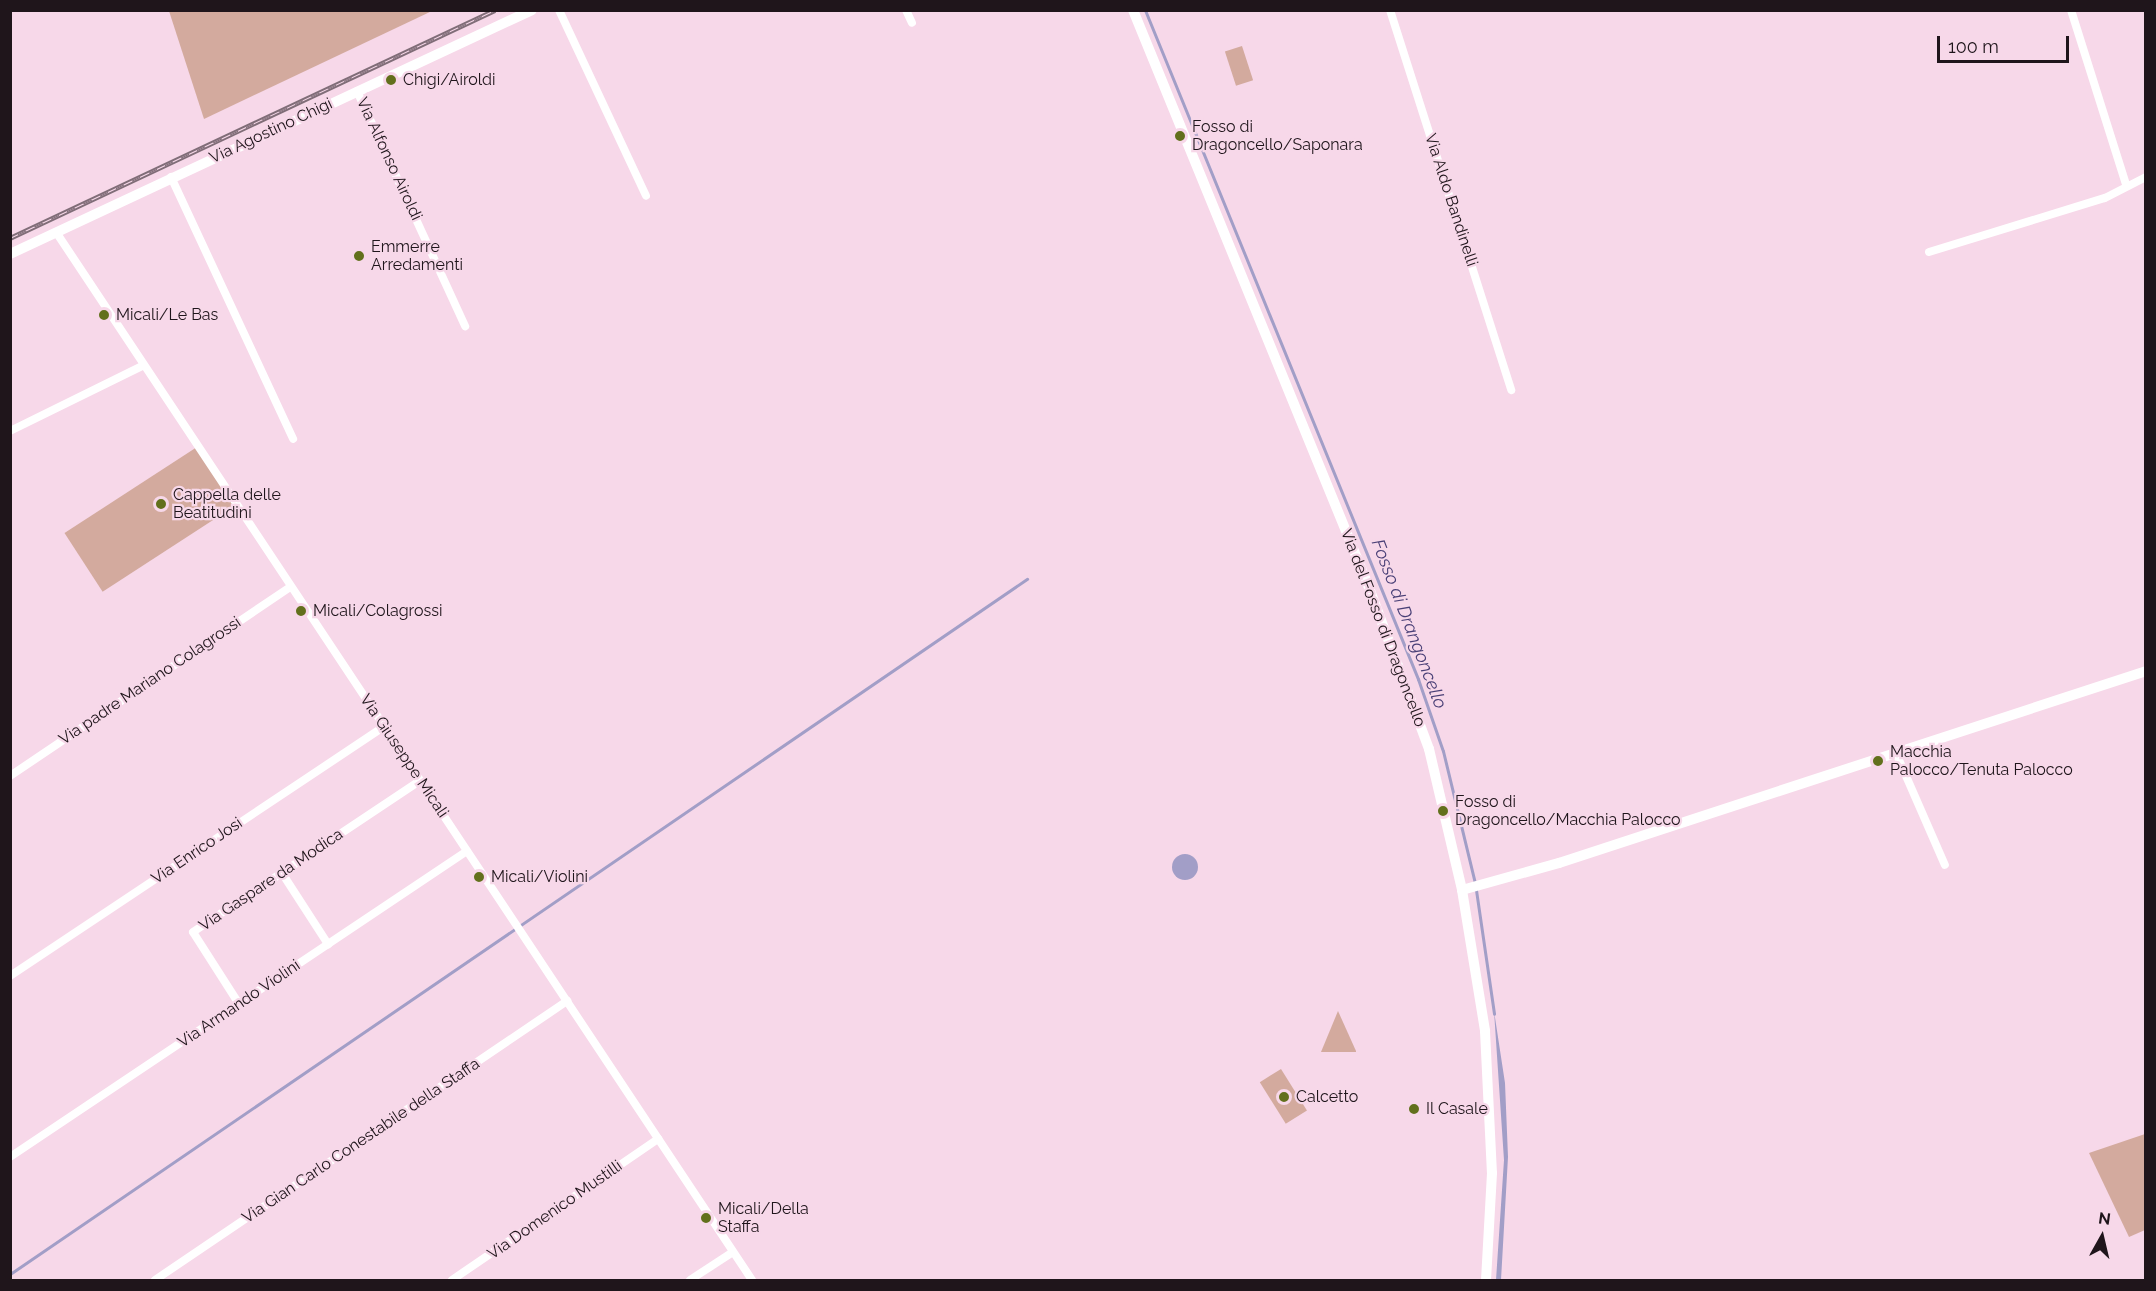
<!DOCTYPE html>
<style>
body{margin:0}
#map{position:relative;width:2156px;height:1291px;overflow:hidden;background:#f7d8e9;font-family:Raleway,sans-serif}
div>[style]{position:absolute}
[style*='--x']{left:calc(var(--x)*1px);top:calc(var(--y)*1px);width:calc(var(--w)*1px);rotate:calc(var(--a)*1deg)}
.green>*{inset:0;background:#d3aa9e;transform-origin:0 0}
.water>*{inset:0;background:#a29ec7}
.round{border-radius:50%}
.stream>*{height:3px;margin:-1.5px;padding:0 1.5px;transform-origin:1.5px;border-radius:1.5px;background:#a29ec7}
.minor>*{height:8px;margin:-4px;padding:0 4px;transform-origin:4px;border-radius:4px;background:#fff}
.tertiary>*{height:10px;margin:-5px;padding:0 5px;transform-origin:5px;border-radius:5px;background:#fff}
.rail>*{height:5px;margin-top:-2.5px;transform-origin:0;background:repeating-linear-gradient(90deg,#f7d8e9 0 9px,#806d78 0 18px);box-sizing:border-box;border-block:2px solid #806d78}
.dots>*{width:16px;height:16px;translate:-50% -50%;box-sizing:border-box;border:3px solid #f7d8e9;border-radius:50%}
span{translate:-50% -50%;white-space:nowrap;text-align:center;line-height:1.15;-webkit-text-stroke:4.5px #f7d8e9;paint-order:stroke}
.poi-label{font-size:16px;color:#1f151b}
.left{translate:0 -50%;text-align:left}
.street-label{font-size:16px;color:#1f151b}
.water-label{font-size:18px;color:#493f76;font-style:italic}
.frame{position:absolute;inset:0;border:12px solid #1f151b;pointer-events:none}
.north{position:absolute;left:2072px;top:1207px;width:60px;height:60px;-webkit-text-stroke:4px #f7d8e9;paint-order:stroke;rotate:8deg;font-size:16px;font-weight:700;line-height:24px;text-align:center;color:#1f151b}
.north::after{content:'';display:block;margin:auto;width:21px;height:27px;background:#1f151b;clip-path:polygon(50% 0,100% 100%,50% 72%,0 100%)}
.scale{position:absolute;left:1937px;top:36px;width:132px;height:27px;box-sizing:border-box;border:3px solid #1f151b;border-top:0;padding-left:8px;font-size:18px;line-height:21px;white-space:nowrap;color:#1f151b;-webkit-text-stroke:4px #f7d8e9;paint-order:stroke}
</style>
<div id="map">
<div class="green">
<div style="clip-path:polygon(169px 11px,169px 10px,432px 11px,204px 119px)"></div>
<div style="left:1242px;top:46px;width:36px;height:18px;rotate:72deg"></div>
<div style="left:197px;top:447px;width:70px;height:158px;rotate:57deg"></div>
<div style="clip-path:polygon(1338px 1011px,1356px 1051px,1356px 1052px,1321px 1052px)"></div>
<div style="left:1281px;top:1069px;width:49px;height:25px;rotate:58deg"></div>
<div style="clip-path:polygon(2145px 1134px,2145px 1230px,2129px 1237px,2089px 1153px)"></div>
</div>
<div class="water">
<div class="round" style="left:1172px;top:854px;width:26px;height:26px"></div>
<div style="clip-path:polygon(1494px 1011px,1505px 1083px,1508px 1157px,1501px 1280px,1496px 1280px,1504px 1160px)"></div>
</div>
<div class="stream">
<div style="--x:1145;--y:10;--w:723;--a:67.8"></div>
<div style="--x:1418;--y:679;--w:76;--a:70.9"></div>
<div style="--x:1443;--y:751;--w:136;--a:76.4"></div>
<div style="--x:1476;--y:890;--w:125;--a:81.7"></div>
<div style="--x:10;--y:1274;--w:1232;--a:-34.35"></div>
</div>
<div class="minor">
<div style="--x:559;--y:10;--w:205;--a:64.9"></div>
<div style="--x:906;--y:10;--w:14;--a:65"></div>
<div style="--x:1390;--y:10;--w:399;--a:72.3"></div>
<div style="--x:2071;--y:10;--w:182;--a:72.5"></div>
<div style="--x:357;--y:91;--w:259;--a:65.3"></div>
<div style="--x:171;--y:177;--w:289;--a:65"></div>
<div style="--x:56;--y:232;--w:1258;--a:56.41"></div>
<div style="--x:1929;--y:252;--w:184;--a:-17.1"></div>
<div style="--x:2105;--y:198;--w:46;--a:-27.1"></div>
<div style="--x:10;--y:431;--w:147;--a:-26.2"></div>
<div style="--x:1896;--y:753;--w:122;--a:66.4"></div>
<div style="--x:10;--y:776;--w:338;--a:-34"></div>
<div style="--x:282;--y:873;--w:85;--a:57.1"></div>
<div style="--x:10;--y:976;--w:448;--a:-33.7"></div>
<div style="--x:239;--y:1004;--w:85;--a:-122.6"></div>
<div style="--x:193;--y:932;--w:272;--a:-33.7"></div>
<div style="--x:10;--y:1157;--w:550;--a:-33.81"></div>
<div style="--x:155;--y:1280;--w:498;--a:-34.1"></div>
<div style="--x:452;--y:1280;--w:250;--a:-34.4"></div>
<div style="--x:690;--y:1280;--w:51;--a:-33.1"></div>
</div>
<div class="tertiary">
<div style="--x:1133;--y:10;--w:621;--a:67.77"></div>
<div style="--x:1368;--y:585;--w:175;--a:69.6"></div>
<div style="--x:1429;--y:749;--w:145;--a:76.8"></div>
<div style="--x:1462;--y:890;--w:143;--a:80.7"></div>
<div style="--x:1485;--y:1031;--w:142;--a:87.2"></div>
<div style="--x:1492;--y:1173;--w:107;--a:93.2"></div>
<div style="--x:10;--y:254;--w:576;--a:-25.05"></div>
<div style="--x:1462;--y:890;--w:101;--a:-15.6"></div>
<div style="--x:1559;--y:863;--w:618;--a:-18.11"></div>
</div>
<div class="rail">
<div style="--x:10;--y:238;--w:536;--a:-25.18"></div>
</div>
<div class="dots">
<div style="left:391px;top:80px;background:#62701c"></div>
<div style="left:1180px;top:136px;background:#62701c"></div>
<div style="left:359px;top:256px;background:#62701c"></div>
<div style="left:104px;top:315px;background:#62701c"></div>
<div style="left:161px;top:504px;background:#62701c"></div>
<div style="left:301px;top:611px;background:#62701c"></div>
<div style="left:1878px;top:761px;background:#62701c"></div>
<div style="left:1443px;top:811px;background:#62701c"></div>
<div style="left:479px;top:877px;background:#62701c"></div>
<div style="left:1284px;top:1097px;background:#62701c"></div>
<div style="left:1414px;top:1109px;background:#62701c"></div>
<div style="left:706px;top:1218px;background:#62701c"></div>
</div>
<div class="poi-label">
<span class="left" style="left:403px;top:80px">Chigi/Airoldi</span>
<span class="left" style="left:1192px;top:136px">Fosso di<br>Dragoncello/Saponara</span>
<span class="left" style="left:371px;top:256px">Emmerre<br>Arredamenti</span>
<span class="left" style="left:116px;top:315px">Micali/Le Bas</span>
<span class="left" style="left:173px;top:504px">Cappella delle<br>Beatitudini</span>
<span class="left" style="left:313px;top:611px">Micali/Colagrossi</span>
<span class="left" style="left:1890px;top:761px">Macchia<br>Palocco/Tenuta Palocco</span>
<span class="left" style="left:1455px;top:811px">Fosso di<br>Dragoncello/Macchia Palocco</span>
<span class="left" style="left:491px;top:877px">Micali/Violini</span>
<span class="left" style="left:1296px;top:1097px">Calcetto</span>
<span class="left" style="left:1426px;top:1109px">Il Casale</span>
<span class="left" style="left:718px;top:1218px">Micali/Della<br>Staffa</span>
</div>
<div class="street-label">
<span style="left:271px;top:131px;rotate:-25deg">Via Agostino Chigi</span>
<span style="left:389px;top:159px;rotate:65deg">Via Alfonso Airoldi</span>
<span style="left:1451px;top:200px;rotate:72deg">Via Aldo Bandinelli</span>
<span style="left:1383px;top:628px;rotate:69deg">Via del Fosso di Dragoncello</span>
<span style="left:150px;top:681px;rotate:-34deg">Via padre Mariano Colagrossi</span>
<span style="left:404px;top:756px;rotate:56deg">Via Giuseppe Micali</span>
<span style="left:197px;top:851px;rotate:-34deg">Via Enrico Josi</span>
<span style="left:271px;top:880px;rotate:-34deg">Via Gaspare da Modica</span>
<span style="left:239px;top:1004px;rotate:-34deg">Via Armando Violini</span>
<span style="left:361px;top:1141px;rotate:-34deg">Via Gian Carlo Conestabile della Staffa</span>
<span style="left:555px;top:1210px;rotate:-35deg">Via Domenico Mustilli</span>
</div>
<div class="water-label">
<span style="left:1409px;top:624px;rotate:69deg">Fosso di Drangoncello</span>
</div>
<div class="frame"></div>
<div class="north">N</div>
<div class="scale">100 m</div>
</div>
